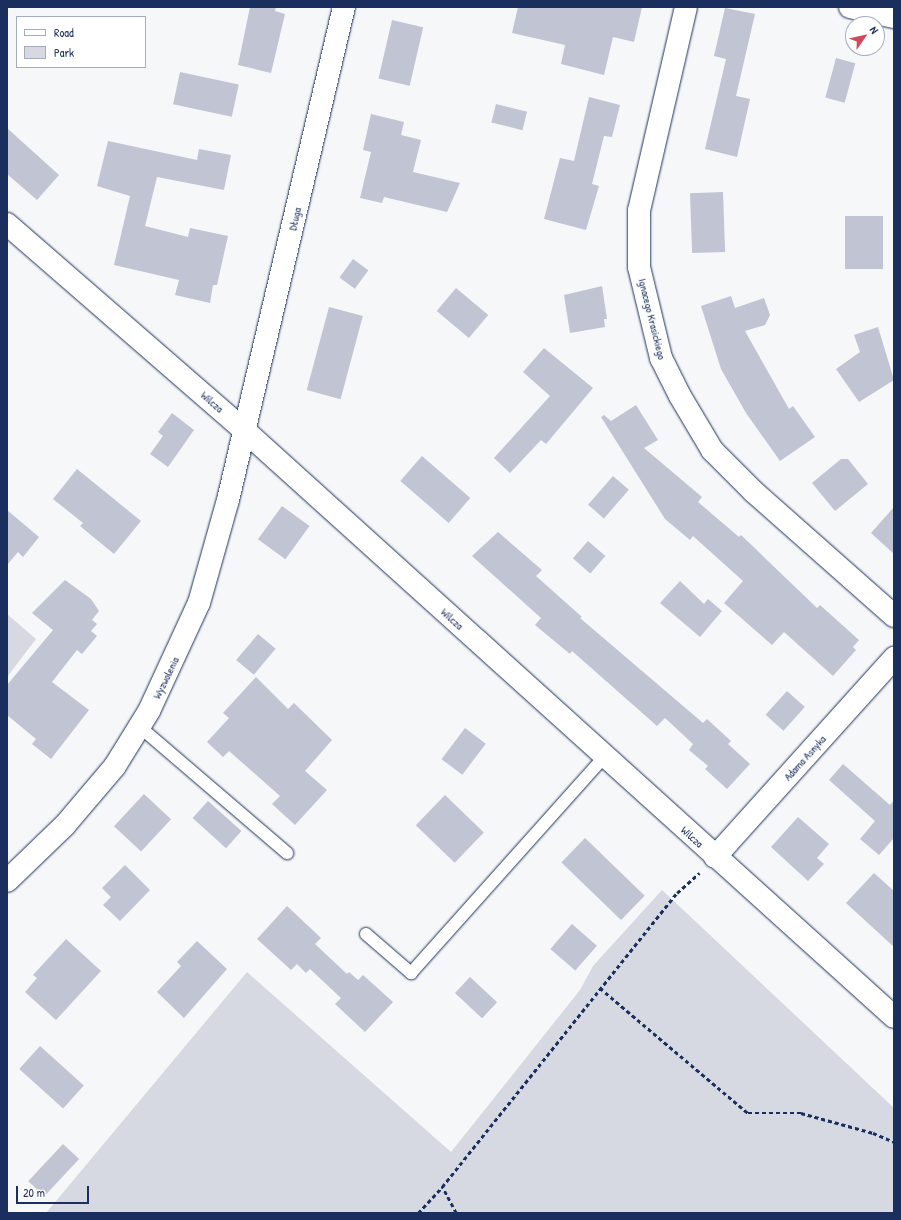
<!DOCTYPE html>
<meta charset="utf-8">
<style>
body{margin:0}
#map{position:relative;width:901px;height:1220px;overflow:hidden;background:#f6f7f9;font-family:"Patrick Hand",sans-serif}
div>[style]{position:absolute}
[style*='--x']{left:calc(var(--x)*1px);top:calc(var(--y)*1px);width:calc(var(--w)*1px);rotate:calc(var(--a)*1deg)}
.green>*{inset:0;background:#d6d9e2}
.building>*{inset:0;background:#c0c4d3;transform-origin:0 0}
.path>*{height:2.5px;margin-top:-1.25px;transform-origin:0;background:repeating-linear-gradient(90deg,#1b2f5e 0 4px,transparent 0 7px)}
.roads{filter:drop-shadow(0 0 1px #1b2f5e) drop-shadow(0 0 1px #1b2f5e)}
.service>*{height:12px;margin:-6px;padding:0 6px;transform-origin:6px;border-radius:6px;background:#fff}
.minor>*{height:22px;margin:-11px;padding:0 11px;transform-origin:11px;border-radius:11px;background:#fff}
.tertiary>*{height:22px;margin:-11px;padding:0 11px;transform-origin:11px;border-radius:11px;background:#fff}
span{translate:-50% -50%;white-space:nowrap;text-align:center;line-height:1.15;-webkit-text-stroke:3.5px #fff;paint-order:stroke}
.street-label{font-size:11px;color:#1b2f5e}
.frame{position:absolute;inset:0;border:8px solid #1b2f5e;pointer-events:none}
.legend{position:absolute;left:16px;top:16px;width:130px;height:52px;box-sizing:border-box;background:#fff;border:1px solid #a4acbf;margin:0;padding:5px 7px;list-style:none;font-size:12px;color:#1b2f5e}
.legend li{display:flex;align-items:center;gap:8px;height:20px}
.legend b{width:20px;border:1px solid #a4acbf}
.north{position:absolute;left:845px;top:16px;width:40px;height:40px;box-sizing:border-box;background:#fff;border:1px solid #a4acbf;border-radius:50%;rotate:56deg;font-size:11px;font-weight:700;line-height:16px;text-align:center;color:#1b2f5e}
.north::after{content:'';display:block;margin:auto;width:14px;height:18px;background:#d1495b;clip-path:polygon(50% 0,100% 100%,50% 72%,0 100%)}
.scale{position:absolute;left:16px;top:1186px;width:73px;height:18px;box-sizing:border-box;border:2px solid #1b2f5e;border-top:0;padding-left:5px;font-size:12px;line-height:14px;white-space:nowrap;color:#1b2f5e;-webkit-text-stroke:3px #fff;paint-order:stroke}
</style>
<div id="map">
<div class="green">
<div style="clip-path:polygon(7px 614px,36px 639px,7px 677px)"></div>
<div style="clip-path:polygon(662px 890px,894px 1108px,894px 1213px,46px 1213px,247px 972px,451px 1152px,580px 990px,593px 966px)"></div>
</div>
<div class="building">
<div style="clip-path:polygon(250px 7px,276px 7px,275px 11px,285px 14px,271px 73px,238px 65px)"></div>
<div style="clip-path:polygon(518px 7px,642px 7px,634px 42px,613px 37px,604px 75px,561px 64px,565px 45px,512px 33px)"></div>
<div style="clip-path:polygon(725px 8px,755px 14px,736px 96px,750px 99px,737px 157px,705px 149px,726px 59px,714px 56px)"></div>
<div style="left:392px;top:20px;width:32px;height:60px;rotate:13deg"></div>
<div style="left:836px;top:58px;width:20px;height:41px;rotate:15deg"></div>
<div style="left:180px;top:72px;width:60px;height:33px;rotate:12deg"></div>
<div style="clip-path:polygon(589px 97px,620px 105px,612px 137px,604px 136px,592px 184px,599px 186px,586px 230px,544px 219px,560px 158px,574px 161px)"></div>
<div style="left:496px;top:104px;width:32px;height:19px;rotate:14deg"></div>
<div style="clip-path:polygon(371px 114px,404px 122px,401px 135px,421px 140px,413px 172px,460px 183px,447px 212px,384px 197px,382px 203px,360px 198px,371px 152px,363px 150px)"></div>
<div style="clip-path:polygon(7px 128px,59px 175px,37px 200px,7px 174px)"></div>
<div style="clip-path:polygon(108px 141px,197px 160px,199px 149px,231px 155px,224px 190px,157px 177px,145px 226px,188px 237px,190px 228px,228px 236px,217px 285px,213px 285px,210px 303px,175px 295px,179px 280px,114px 265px,130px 196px,97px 186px)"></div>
<div style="left:723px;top:192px;width:60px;height:33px;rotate:88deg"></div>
<div style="left:845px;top:216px;width:38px;height:53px"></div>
<div style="left:353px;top:259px;width:19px;height:23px;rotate:36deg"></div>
<div style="clip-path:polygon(602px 286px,607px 319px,604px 319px,605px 327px,570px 333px,564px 295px)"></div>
<div style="left:456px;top:288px;width:42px;height:30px;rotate:40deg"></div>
<div style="clip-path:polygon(731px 296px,735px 308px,764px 298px,770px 315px,765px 325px,745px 331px,789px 409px,793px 406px,815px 437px,780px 461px,746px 413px,721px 369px,701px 306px)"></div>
<div style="left:329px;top:307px;width:35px;height:86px;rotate:15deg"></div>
<div style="clip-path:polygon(878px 327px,894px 380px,859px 402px,836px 369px,860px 352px,854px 335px)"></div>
<div style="clip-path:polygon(544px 348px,593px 388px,546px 444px,541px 440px,510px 473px,494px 458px,550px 396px,523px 372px)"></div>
<div style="clip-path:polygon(636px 405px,658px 440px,644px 448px,702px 497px,698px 502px,739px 537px,741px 535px,817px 608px,820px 605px,859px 640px,853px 647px,856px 650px,833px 676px,784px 632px,772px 645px,724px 603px,743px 581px,693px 536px,690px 540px,665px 519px,601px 417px,604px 415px,611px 421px)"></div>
<div style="clip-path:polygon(172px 413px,194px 430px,168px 467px,150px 454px,163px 436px,158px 432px)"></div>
<div style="left:422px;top:456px;width:64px;height:33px;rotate:41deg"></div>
<div style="clip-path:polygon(841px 459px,848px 459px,868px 484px,835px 511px,812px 483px)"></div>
<div style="clip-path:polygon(77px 469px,141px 521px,114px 554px,80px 526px,83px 523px,53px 499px)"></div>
<div style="left:613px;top:476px;width:21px;height:38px;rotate:41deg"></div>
<div style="left:282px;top:506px;width:34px;height:41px;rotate:36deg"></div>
<div style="clip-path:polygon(894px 507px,894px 554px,871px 533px)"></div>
<div style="clip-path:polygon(7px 510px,39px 537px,23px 557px,18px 552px,7px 565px)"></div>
<div style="clip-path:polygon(498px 532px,542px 570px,536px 576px,582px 617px,580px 618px,703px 723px,707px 719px,731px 741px,728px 744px,750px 764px,727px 789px,705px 769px,708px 766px,689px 750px,693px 744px,665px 718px,657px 726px,572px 651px,570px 654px,535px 625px,541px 618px,472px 556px)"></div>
<div style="left:588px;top:541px;width:23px;height:23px;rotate:41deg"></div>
<div style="clip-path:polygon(65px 580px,91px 599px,99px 611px,92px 620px,97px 624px,91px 631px,97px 636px,82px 654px,77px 650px,52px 682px,89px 710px,51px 759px,32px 744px,36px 739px,7px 715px,7px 685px,53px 630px,32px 613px)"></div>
<div style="clip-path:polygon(680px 581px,704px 604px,708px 599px,722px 611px,700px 637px,660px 603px)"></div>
<div style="left:258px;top:634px;width:23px;height:34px;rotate:40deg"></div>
<div style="clip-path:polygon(256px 677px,288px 709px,294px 703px,332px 740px,305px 771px,327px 790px,295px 825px,272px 804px,280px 796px,229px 751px,223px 757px,207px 742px,229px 718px,223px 713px)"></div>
<div style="left:787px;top:691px;width:24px;height:32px;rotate:42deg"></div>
<div style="left:465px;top:728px;width:26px;height:39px;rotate:37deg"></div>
<div style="clip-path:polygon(843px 764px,890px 805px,894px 800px,894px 838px,879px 855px,860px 839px,875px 821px,829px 780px)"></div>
<div style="left:144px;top:794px;width:37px;height:44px;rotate:43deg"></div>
<div style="left:445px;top:795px;width:54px;height:42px;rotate:44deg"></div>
<div style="left:208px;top:801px;width:45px;height:23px;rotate:42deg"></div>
<div style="clip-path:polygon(798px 817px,829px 844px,817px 858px,824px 864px,808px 881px,771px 847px)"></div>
<div style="left:585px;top:838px;width:83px;height:34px;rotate:44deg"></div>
<div style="clip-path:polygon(125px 865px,150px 890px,120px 921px,103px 905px,111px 897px,102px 888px)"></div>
<div style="clip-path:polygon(874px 873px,894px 891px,894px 947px,846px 903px)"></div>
<div style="clip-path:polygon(287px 906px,321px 938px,315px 944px,347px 974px,349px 972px,358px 980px,363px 975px,393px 1002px,365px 1032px,335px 1004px,341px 998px,310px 969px,306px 973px,297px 964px,291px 970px,257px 939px)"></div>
<div style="left:572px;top:924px;width:33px;height:33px;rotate:41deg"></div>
<div style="clip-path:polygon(66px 939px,101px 971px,56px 1020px,25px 992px,37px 978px,33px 975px)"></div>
<div style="clip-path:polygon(197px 941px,227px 969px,184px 1018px,157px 992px,181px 966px,177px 962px)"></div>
<div style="left:470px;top:977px;width:37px;height:22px;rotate:43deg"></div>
<div style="left:40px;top:1046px;width:59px;height:31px;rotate:42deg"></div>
<div style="left:63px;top:1144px;width:22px;height:51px;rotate:43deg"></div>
</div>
<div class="path">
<div style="--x:600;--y:988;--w:194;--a:40.2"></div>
<div style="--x:748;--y:1113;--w:53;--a:0"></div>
<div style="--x:801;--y:1113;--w:75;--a:15.5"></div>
<div style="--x:873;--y:1133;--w:23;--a:23"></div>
<div style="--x:418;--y:1213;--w:35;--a:-47"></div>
<div style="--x:456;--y:1213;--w:30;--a:-118"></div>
<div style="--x:442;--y:1187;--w:376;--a:-51.4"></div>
<div style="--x:677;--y:893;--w:30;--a:-42"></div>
</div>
<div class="roads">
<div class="service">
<div style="--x:140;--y:727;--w:194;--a:40.6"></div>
<div style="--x:366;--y:934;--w:60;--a:40.9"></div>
<div style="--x:411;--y:973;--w:290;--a:-48.2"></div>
</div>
<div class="minor">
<div style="--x:686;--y:7;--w:208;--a:103"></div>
<div style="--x:639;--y:210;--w:57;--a:90"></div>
<div style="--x:639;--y:267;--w:94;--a:76.4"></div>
<div style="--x:661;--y:358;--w:42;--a:63.4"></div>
<div style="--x:680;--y:396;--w:63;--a:59.3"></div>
<div style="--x:712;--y:450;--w:59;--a:45"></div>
<div style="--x:754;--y:492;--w:187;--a:41.5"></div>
<div style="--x:850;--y:7;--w:45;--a:12.8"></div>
<div style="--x:7;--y:224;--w:314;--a:41"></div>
<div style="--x:244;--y:430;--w:876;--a:42.08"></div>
<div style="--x:715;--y:857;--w:268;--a:-48"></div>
</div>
<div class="tertiary">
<div style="--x:7;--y:881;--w:81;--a:-44"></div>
<div style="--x:65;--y:825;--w:77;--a:-49.7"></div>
<div style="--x:115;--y:766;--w:65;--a:-58.3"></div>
<div style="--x:149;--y:711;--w:119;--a:-65.2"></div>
<div style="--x:199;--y:603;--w:107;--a:-74.3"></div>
<div style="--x:228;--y:500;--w:506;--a:-76.76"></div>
</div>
</div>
<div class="street-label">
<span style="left:295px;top:219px;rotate:-77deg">Długa</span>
<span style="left:652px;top:319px;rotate:76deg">Ignacego Krasickiego</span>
<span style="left:212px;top:402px;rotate:41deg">Wilcza</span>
<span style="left:452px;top:619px;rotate:42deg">Wilcza</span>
<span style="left:166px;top:678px;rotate:-64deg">Wyzwolenia</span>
<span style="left:805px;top:758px;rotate:-48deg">Adama Asnyka</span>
<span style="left:692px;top:837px;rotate:42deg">Wilcza</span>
</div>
<div class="frame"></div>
<ul class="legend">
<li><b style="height:5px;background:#fff"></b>Road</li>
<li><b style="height:11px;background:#d6d9e2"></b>Park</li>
</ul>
<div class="north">N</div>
<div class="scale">20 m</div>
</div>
